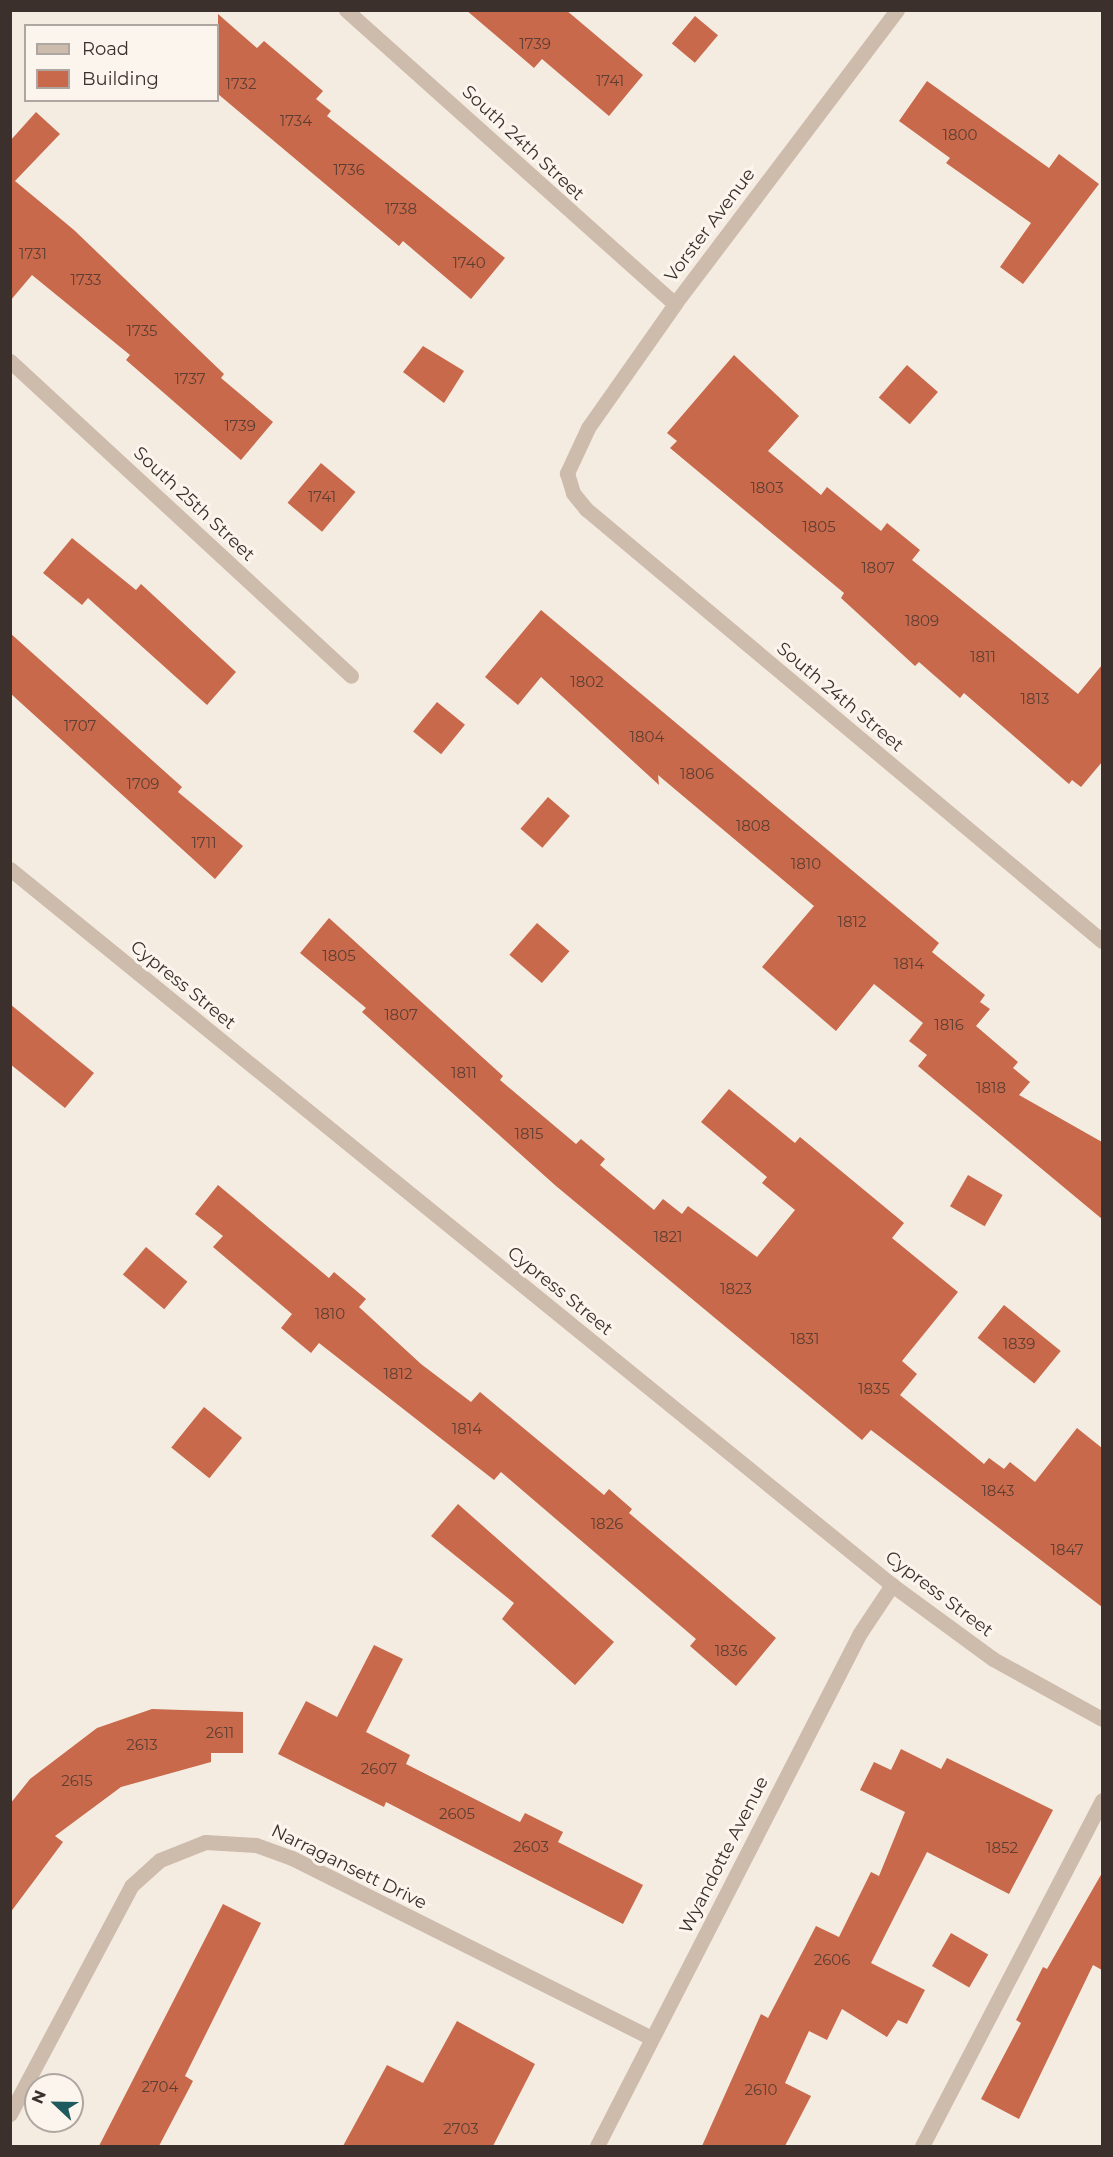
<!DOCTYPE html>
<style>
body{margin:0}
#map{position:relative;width:1113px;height:2157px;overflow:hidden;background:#f4ebe1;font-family:Montserrat,sans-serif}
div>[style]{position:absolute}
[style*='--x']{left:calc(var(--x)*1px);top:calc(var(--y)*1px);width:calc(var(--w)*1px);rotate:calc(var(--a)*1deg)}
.building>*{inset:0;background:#c8694b;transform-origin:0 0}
.service>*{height:15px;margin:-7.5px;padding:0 7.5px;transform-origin:7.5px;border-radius:7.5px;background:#cdbbac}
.minor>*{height:15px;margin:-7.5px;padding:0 7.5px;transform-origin:7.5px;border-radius:7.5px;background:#cdbbac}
span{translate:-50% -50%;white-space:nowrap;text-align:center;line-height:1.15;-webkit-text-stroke:6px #fbf5ee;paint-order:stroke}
.number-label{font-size:15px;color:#5e3e33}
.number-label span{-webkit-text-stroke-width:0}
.street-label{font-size:18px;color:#3b302b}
.frame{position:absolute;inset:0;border:12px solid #3b302b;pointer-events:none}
.legend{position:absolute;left:24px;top:24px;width:195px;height:78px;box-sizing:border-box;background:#fbf5ee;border:2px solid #aea6a0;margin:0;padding:8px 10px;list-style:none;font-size:18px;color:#3b302b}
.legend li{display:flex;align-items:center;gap:12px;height:30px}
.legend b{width:30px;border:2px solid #aea6a0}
.north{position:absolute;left:24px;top:2073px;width:60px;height:60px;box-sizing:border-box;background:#fbf5ee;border:2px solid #aea6a0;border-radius:50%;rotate:292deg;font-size:16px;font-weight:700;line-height:24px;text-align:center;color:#3b302b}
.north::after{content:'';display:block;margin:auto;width:21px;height:27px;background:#1f5a5e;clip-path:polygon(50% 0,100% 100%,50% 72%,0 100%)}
</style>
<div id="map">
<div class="building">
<div style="clip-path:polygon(466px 10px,566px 10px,643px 75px,609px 116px,542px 59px,534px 68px)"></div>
<div style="clip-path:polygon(218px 14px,257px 48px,264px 41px,323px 91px,316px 99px,331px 111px,327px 116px,505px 258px,471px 299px,403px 241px,399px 246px,218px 94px)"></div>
<div style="left:695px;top:16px;width:30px;height:36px;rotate:40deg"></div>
<div style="clip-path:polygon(927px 81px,1049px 168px,1059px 154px,1099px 184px,1023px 284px,1000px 267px,1031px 223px,946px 163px,950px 158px,899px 121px)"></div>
<div style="clip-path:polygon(36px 112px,60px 134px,15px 181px,74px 230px,224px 374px,221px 378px,273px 422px,241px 460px,126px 360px,130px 355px,32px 275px,10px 301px,10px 141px)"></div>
<div style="clip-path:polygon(423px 346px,464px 371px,444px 403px,403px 372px)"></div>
<div style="clip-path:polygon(734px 355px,799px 416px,768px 451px,821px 495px,827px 487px,881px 531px,887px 523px,920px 550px,912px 560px,1078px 694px,1102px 665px,1102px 762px,1081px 787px,1072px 780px,1069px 784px,964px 693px,960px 698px,919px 662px,915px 666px,841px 598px,844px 593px,670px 448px,677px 441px,667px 433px)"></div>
<div style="left:907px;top:365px;width:41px;height:43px;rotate:41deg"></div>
<div style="left:321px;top:463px;width:45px;height:52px;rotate:40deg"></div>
<div style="clip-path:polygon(72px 538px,136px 590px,141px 584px,236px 672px,207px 705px,88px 598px,82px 605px,43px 573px)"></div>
<div style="clip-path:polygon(541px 610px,939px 943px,932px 952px,985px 995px,980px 1002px,990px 1009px,976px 1026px,1018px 1062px,1013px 1068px,1030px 1082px,1019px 1095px,1102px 1142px,1102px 1219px,918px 1066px,927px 1055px,909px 1041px,923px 1023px,874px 984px,836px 1031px,762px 967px,814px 906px,658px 775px,659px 785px,541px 677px,518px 705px,485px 677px)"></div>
<div style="clip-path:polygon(10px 633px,182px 787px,178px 792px,243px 846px,215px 879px,10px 693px)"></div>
<div style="left:437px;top:702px;width:36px;height:38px;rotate:39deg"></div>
<div style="left:548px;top:797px;width:29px;height:42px;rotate:41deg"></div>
<div style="clip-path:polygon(329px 918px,503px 1076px,500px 1080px,576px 1144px,581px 1139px,605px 1159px,600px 1165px,654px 1210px,663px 1199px,682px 1214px,688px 1206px,757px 1257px,795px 1210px,762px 1183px,767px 1177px,701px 1122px,729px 1089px,795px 1143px,800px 1137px,904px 1223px,892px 1238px,958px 1292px,902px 1361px,917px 1374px,900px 1395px,984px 1464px,989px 1458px,1004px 1469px,1010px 1462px,1035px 1482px,1077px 1428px,1102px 1448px,1102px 1607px,871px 1430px,862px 1440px,556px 1186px,362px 1012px,366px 1008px,300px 953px)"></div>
<div style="left:537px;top:923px;width:43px;height:42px;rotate:41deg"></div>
<div style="clip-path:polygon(10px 1004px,94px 1073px,65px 1108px,10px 1064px)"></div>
<div style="left:968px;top:1175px;width:40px;height:36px;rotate:30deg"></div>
<div style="clip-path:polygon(218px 1185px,329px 1278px,334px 1272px,366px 1299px,359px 1307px,421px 1364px,471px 1402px,480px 1392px,604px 1495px,609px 1489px,632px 1509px,629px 1513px,776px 1638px,736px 1686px,690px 1646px,696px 1639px,501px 1472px,494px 1480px,319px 1343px,311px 1353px,281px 1328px,292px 1314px,213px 1247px,223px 1236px,195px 1214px)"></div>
<div style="left:146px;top:1247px;width:54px;height:36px;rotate:40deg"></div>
<div style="left:1004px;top:1305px;width:73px;height:42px;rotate:39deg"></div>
<div style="left:204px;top:1407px;width:49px;height:52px;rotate:39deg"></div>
<div style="clip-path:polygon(458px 1504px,614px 1642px,575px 1685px,502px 1619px,514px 1603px,431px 1536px)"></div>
<div style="clip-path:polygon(374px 1645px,403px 1659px,366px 1732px,410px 1755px,406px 1764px,520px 1822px,525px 1813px,563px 1832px,558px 1842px,643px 1885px,623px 1924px,386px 1802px,384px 1807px,278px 1754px,306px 1701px,337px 1717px)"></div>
<div style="clip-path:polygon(152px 1709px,243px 1712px,243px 1753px,211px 1753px,211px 1762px,121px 1787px,55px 1836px,63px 1842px,10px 1913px,10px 1804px,30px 1779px,97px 1728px)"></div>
<div style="clip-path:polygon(901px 1749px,941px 1769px,947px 1758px,1053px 1810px,1009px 1894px,927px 1852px,871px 1963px,925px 1990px,907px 2024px,898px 2020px,887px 2037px,842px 2009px,827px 2040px,809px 2031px,785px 2083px,811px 2096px,785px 2146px,702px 2146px,761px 2014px,768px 2018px,816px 1926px,839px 1937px,871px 1872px,879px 1876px,905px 1812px,860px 1790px,874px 1762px,891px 1770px)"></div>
<div style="clip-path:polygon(1102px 1873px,1102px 1970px,1093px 1965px,1019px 2119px,981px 2099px,1021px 2023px,1016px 2020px,1043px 1967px,1047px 1969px)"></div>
<div style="clip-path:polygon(223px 1904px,261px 1923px,185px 2076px,193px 2081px,159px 2146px,99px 2146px)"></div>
<div style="left:951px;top:1933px;width:43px;height:38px;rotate:30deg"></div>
<div style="clip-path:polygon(457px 2021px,535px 2064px,493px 2146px,343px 2146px,387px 2065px,423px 2083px)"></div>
</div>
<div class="service">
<div style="--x:922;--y:2146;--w:390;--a:-62.5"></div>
</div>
<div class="minor">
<div style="--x:346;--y:10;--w:441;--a:41.8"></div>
<div style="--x:897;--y:10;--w:368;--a:127.1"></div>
<div style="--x:675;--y:304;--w:151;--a:125.1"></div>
<div style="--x:588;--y:428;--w:50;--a:115"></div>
<div style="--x:567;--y:473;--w:21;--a:73"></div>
<div style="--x:573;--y:493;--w:21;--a:51"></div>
<div style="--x:586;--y:509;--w:673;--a:39.94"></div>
<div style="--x:10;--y:361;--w:464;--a:42.7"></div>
<div style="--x:10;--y:869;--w:1136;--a:39.07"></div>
<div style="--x:892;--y:1585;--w:125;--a:36.2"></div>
<div style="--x:993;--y:1659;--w:124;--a:28.8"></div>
<div style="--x:10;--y:2114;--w:258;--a:-62"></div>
<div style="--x:131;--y:1886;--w:39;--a:-42"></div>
<div style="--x:160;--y:1860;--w:48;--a:-21.8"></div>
<div style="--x:205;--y:1842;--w:51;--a:3.4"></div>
<div style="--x:256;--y:1845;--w:38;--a:20"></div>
<div style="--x:292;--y:1858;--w:402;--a:26.6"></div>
<div style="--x:597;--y:2146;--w:576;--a:-62.86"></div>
<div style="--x:860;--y:1633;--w:58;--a:-56.3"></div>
</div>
<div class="number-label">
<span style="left:535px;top:44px">1739</span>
<span style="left:610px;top:81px">1741</span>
<span style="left:241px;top:84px">1732</span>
<span style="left:296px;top:121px">1734</span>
<span style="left:960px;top:135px">1800</span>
<span style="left:349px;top:170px">1736</span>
<span style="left:401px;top:209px">1738</span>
<span style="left:33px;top:254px">1731</span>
<span style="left:469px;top:263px">1740</span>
<span style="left:86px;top:280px">1733</span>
<span style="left:142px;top:331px">1735</span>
<span style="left:190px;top:379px">1737</span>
<span style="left:240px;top:426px">1739</span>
<span style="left:767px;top:488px">1803</span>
<span style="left:322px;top:497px">1741</span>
<span style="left:819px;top:527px">1805</span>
<span style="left:878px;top:568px">1807</span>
<span style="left:922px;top:621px">1809</span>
<span style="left:983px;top:657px">1811</span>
<span style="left:587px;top:682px">1802</span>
<span style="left:1035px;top:699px">1813</span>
<span style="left:80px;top:726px">1707</span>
<span style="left:647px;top:737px">1804</span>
<span style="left:697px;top:774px">1806</span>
<span style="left:143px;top:784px">1709</span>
<span style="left:753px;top:826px">1808</span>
<span style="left:204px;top:843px">1711</span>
<span style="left:806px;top:864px">1810</span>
<span style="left:852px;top:922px">1812</span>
<span style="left:339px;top:956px">1805</span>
<span style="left:909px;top:964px">1814</span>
<span style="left:401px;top:1015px">1807</span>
<span style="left:949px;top:1025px">1816</span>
<span style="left:464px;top:1073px">1811</span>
<span style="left:991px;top:1088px">1818</span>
<span style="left:529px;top:1134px">1815</span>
<span style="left:668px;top:1237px">1821</span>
<span style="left:736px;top:1289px">1823</span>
<span style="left:330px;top:1314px">1810</span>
<span style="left:805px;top:1339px">1831</span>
<span style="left:1019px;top:1344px">1839</span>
<span style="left:398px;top:1374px">1812</span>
<span style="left:874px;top:1389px">1835</span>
<span style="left:467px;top:1429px">1814</span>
<span style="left:998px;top:1491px">1843</span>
<span style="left:607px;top:1524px">1826</span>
<span style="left:1067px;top:1550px">1847</span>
<span style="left:731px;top:1651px">1836</span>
<span style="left:220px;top:1733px">2611</span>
<span style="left:142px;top:1745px">2613</span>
<span style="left:379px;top:1769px">2607</span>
<span style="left:77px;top:1781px">2615</span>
<span style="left:457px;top:1814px">2605</span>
<span style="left:531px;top:1847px">2603</span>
<span style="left:1002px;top:1848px">1852</span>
<span style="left:832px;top:1960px">2606</span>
<span style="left:160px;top:2087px">2704</span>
<span style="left:761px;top:2090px">2610</span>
<span style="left:461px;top:2129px">2703</span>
</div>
<div class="street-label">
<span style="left:523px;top:143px;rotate:43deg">South 24th Street</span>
<span style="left:710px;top:225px;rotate:-53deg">Vorster Avenue</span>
<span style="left:194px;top:504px;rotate:43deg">South 25th Street</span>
<span style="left:840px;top:697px;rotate:40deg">South 24th Street</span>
<span style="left:183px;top:985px;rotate:39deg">Cypress Street</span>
<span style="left:560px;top:1291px;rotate:39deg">Cypress Street</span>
<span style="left:939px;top:1594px;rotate:37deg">Cypress Street</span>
<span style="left:724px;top:1855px;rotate:-63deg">Wyandotte Avenue</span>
<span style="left:349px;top:1867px;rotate:26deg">Narragansett Drive</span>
</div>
<div class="frame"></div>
<ul class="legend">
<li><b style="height:8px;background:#cdbbac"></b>Road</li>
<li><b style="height:16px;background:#c8694b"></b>Building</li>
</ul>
<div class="north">N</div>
</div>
